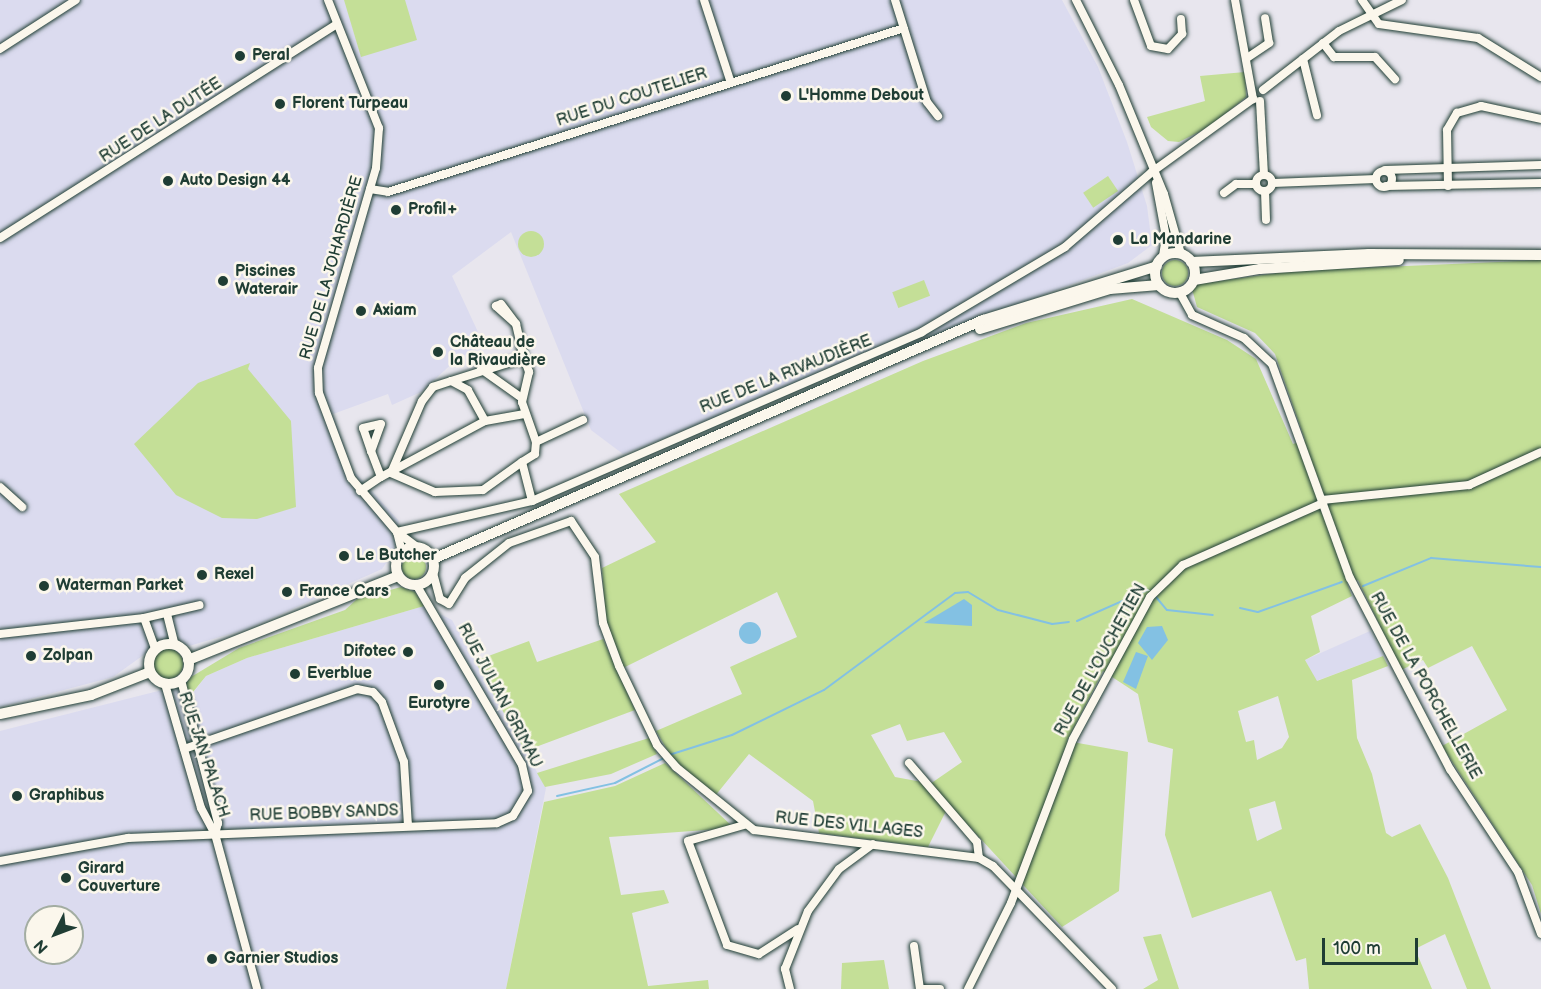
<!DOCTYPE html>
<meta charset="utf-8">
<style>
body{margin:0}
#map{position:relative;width:1541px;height:989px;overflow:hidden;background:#e8e6ee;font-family:"Balsamiq Sans",sans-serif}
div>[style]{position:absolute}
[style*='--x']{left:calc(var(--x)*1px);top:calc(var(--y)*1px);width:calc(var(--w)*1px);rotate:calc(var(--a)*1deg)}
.built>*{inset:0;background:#dbdbef}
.green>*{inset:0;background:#c4df97;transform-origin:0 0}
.round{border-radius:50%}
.water>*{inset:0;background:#83c1e3}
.stream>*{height:2px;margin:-1px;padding:0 1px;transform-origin:1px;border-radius:1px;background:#83c1e3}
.roads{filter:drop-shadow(0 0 2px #1f3d34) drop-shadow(0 0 2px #1f3d34)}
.minor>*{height:8px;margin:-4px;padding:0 4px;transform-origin:4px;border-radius:4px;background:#fbf7ec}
.minor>.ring{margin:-4px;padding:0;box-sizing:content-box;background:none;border:8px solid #fbf7ec;border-radius:50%}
.major>*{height:10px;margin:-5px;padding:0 5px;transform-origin:5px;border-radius:5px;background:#fbf7ec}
.major>.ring{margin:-5px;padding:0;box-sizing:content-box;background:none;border:10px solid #fbf7ec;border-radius:50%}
.dots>*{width:16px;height:16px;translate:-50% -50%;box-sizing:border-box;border:3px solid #fbf7ec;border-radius:50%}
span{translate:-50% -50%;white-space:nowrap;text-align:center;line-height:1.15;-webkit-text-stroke:5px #fbf7ec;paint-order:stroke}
.poi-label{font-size:16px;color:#1f3d34;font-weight:700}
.left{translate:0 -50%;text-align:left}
.right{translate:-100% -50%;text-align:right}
.street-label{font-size:16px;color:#1f3d34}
.north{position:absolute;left:24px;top:905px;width:60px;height:60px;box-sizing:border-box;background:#fbf7ec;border:2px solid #a3ada2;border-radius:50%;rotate:228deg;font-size:16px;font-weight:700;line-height:24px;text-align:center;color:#1f3d34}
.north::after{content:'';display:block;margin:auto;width:21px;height:27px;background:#1f3d34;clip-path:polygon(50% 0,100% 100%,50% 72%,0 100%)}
.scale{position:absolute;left:1322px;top:938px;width:96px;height:27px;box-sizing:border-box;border:3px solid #1f3d34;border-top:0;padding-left:8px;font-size:18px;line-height:21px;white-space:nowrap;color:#1f3d34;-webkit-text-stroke:4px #fbf7ec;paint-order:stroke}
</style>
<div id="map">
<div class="built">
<div style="clip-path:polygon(0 0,1062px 0,1098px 67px,1127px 142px,1147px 206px,1152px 245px,1128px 263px,623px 454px,591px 430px,511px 232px,452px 276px,484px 345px,457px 359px,421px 392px,392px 405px,388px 394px,333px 414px,353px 470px,399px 521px,394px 551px,382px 569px,247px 629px,189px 646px,163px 641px,113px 677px,0 707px)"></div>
<div style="clip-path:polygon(evenodd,424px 606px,452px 620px,546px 788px,506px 989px,0 989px,0 731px,186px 684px,190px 697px,206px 676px,247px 658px,424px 606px,36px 917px,72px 917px,72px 953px,36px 953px,36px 917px)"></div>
<div style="clip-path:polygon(1370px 631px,1383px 656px,1316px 681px,1305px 660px)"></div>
</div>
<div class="green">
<div style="clip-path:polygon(344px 0,405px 0,417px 40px,361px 57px)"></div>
<div style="clip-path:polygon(1245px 72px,1246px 97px,1209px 127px,1179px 142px,1168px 141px,1151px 127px,1147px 117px,1205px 101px,1200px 76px)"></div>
<div style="left:1108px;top:176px;width:18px;height:30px;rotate:56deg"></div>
<div class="round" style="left:518px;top:231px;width:26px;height:26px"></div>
<div style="clip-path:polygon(evenodd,1541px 260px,1541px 914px,1532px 885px,1442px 746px,1507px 710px,1472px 646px,1428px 668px,1423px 660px,1401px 670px,1358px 580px,1347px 583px,1352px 596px,1311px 616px,1320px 652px,1305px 660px,1317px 681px,1383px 656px,1388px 666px,1352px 680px,1357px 738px,1372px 774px,1386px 833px,1392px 837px,1420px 824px,1448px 878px,1491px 989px,1467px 989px,1445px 934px,1415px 949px,1432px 989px,1309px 989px,1306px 958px,1296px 961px,1271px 891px,1192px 918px,1165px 835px,1173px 749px,1148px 742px,1138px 694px,1103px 671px,1067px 741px,1128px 752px,1119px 891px,1062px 927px,930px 784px,962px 762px,944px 732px,907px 741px,900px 724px,871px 735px,895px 777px,922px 782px,946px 811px,928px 847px,819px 833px,813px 801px,749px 754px,715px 796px,672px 758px,656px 731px,742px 694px,730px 667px,797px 637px,777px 592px,623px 668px,606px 622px,602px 568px,656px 542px,619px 494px,923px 361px,1026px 323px,1132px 299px,1227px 340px,1256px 359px,1293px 444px,1305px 440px,1275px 354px,1255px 333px,1197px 307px,1192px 289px,1198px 284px,1292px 271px,1541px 260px,1278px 696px,1289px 737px,1282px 748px,1257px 760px,1254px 740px,1246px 742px,1238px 711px,1278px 696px,1541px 260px,1275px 801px,1282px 829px,1257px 841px,1249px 809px,1275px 801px)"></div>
<div class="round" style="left:1162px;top:260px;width:26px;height:26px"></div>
<div style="left:924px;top:280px;width:17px;height:34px;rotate:69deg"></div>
<div style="clip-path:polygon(250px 363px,248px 369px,291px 421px,296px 507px,257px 519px,222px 518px,176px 495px,134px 444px,198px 383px)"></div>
<div class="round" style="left:402px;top:555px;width:24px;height:24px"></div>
<div style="clip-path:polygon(401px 587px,415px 592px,424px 606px,247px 658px,206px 676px,189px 697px,186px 684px,191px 677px,239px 648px,345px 610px,357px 599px)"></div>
<div style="clip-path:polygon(603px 639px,635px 710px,525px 751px,475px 661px,529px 641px,537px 662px)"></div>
<div class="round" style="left:153px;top:649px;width:30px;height:30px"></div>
<div style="clip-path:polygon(649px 738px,657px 754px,611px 774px,545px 787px,537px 773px)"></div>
<div style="clip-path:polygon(665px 763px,734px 828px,609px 837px,621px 895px,664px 890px,669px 903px,632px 913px,648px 986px,708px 980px,709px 989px,506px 989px,544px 802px,615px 786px)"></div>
<div style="clip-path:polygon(1161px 934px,1179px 989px,1143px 989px,1158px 980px,1143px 937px)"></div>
<div style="clip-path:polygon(884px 960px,889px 989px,841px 989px,842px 963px)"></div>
</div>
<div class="water">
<div style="clip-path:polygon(964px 599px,972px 605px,972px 626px,924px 623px)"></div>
<div class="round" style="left:739px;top:622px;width:22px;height:22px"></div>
<div style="clip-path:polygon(1162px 626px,1168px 640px,1152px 660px,1138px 643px,1147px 627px)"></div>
<div style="clip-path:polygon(1136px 652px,1148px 656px,1136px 689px,1123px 682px)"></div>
</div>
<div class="stream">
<div style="--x:1363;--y:586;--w:74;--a:-22.4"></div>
<div style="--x:1431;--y:558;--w:110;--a:4.7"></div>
<div style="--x:1156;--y:597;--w:17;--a:50"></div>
<div style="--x:1167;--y:610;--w:46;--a:6.2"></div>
<div style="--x:1240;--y:608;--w:18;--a:13"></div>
<div style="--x:1258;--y:612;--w:89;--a:-19.7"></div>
<div style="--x:1077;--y:621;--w:77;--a:-23.9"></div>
<div style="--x:669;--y:755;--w:66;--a:-17.6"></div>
<div style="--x:732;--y:735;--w:102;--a:-26.1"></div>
<div style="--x:824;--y:690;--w:163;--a:-36.5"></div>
<div style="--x:955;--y:593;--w:13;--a:-4"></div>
<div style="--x:968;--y:592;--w:35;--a:31"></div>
<div style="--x:998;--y:610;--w:56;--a:14.5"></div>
<div style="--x:1052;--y:624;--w:17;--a:-7"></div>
<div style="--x:557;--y:796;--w:59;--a:-12.6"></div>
<div style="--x:615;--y:783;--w:53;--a:-27.1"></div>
</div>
<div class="roads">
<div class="minor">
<div style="--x:328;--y:0;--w:138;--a:68.3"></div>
<div style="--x:379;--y:128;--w:40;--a:94.3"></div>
<div style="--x:376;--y:168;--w:208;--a:106.2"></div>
<div style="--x:318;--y:368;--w:25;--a:88"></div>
<div style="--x:319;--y:393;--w:91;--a:69.4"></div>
<div style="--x:351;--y:478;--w:71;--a:49.6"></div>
<div style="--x:397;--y:532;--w:25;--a:37"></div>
<div style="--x:704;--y:0;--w:87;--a:72"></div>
<div style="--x:895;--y:0;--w:107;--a:72.6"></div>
<div style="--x:927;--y:102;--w:18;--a:52"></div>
<div style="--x:1076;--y:0;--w:95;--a:63.2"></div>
<div style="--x:1119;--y:85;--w:118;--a:67.6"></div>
<div style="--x:1164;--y:194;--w:62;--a:74.2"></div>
<div style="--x:1134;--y:0;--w:49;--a:69.7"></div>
<div style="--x:1151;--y:46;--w:17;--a:10"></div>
<div style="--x:1168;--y:49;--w:21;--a:-47"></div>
<div style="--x:1182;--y:34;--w:15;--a:-94"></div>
<div style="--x:1235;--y:0;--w:101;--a:79.7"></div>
<div style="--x:1362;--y:0;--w:29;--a:55"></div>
<div style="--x:1379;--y:24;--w:100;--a:8"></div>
<div style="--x:1478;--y:38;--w:74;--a:31.8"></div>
<div style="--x:1323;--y:43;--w:18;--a:52"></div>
<div style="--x:1334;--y:57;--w:41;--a:0"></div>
<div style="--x:1375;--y:57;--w:30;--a:48"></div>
<div style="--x:0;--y:49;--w:90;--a:-32.8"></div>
<div style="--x:1247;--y:58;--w:27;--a:-34"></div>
<div style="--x:1269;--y:43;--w:25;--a:-99"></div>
<div style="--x:1303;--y:59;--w:58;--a:76"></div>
<div style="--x:1263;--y:90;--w:96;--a:-37.8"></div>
<div style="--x:1339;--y:31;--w:70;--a:-26.2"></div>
<div style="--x:1260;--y:101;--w:74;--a:86.9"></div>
<div style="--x:1385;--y:170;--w:156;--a:-1.8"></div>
<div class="ring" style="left:1376px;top:171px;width:8px;height:8px"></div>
<div class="ring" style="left:1256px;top:175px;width:8px;height:8px"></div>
<div style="--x:1156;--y:183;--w:55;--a:79.5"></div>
<div style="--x:1166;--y:237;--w:20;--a:99"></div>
<div style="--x:1273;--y:183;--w:103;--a:-2.2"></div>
<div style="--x:1386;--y:186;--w:155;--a:-1.1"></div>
<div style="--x:1448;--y:186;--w:56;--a:-91"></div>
<div style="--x:1447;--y:130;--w:20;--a:-60"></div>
<div style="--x:1457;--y:113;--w:25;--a:-16"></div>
<div style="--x:1481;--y:106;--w:61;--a:12.2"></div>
<div style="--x:370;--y:189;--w:18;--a:9"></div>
<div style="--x:388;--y:192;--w:541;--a:-17.63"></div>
<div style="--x:1265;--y:191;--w:29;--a:88"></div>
<div style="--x:1224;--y:193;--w:15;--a:-37"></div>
<div style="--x:1236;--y:184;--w:20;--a:0"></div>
<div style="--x:0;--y:238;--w:398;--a:-32.4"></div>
<div style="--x:1180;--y:293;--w:25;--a:61"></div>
<div style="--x:1192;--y:315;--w:57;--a:23.9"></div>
<div style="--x:1244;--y:338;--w:38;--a:43"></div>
<div style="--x:1272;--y:364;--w:228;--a:70"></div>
<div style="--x:1350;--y:578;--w:216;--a:62.4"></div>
<div style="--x:1450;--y:769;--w:123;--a:56.6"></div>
<div style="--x:1518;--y:872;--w:66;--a:69.6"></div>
<div style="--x:516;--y:324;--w:27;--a:-138"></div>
<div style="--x:496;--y:306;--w:5;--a:-22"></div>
<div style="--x:501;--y:304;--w:25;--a:53"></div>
<div style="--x:516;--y:324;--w:35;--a:77"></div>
<div style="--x:481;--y:369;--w:50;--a:35.3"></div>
<div style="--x:451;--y:381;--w:77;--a:-17.5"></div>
<div style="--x:524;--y:358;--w:15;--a:70"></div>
<div style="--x:529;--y:372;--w:31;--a:103"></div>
<div style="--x:522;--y:402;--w:42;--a:70.7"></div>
<div style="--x:536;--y:442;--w:12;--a:95"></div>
<div style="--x:535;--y:454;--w:15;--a:148"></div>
<div style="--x:522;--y:462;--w:40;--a:75.6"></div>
<div style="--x:485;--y:421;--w:35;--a:-119"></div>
<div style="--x:468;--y:390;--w:19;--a:-152"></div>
<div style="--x:451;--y:381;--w:19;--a:162"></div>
<div style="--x:433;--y:387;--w:18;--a:128"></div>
<div style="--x:422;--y:401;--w:78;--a:113.3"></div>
<div style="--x:391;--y:473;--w:48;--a:23.4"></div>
<div style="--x:435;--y:492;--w:48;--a:-2.4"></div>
<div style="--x:483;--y:490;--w:48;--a:-35.7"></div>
<div style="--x:536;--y:442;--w:52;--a:-25.1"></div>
<div style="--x:381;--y:477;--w:118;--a:-28.3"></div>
<div style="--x:485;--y:421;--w:40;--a:-10"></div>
<div style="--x:0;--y:487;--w:30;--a:42"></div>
<div style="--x:360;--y:491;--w:25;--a:-34"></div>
<div style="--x:381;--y:477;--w:28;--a:-111"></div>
<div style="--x:371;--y:451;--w:24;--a:-109"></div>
<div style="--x:363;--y:428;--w:18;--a:-13"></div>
<div style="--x:381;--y:424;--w:29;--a:110"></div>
<div style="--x:1322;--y:500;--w:148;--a:-5.8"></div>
<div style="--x:1469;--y:485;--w:79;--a:-24.6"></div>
<div style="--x:397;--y:532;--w:139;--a:-12.9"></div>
<div style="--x:532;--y:501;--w:425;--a:-23.4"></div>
<div style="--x:922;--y:332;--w:166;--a:-30.7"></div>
<div style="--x:1065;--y:247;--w:115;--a:-40.8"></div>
<div style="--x:1152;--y:172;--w:125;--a:-35.9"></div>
<div style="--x:397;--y:532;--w:21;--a:76"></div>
<div style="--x:433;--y:573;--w:27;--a:75"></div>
<div style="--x:440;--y:599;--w:10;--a:29"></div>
<div style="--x:449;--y:604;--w:31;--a:-58"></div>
<div style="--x:465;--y:578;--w:56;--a:-38.5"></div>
<div style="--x:509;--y:543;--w:66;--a:-19.5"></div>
<div style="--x:571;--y:521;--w:43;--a:56.3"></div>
<div style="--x:595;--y:557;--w:66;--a:83.1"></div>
<div style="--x:603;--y:623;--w:46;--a:69.6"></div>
<div style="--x:619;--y:666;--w:88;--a:64.3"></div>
<div style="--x:657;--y:745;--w:29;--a:49"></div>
<div style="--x:676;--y:767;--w:100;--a:38.9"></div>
<div style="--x:754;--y:830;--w:227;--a:7.1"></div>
<div style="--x:979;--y:858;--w:16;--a:30"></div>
<div style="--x:993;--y:866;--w:171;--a:45.9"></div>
<div style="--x:167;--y:614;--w:32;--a:76"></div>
<div style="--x:144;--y:618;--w:33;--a:70"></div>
<div style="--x:0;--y:634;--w:145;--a:-6.3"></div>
<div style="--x:144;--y:618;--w:57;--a:-13.1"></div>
<div style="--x:181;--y:680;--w:148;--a:75.5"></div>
<div style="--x:218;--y:823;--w:11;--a:105"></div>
<div style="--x:165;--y:684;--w:129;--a:73.8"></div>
<div style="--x:201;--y:808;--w:30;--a:62"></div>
<div style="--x:215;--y:834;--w:161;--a:74.8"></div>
<div style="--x:184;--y:749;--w:183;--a:-19.1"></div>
<div style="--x:357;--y:689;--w:16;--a:11"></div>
<div style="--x:373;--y:692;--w:13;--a:48"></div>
<div style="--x:382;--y:702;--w:64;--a:69.9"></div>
<div style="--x:404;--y:762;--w:63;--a:86.4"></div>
<div style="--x:909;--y:763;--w:104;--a:49.3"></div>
<div style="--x:977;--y:842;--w:16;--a:83"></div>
<div style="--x:744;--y:825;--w:58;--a:164.1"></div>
<div style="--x:688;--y:841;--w:111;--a:69.4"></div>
<div style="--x:727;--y:945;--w:33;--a:16"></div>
<div style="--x:759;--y:954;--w:46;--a:-32.7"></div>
<div style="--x:0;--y:861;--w:130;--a:-10.2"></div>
<div style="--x:128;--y:838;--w:369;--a:-2.3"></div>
<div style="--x:497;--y:823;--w:17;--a:-24"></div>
<div style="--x:513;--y:816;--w:29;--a:-59"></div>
<div style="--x:528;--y:791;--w:27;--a:-103"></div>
<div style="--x:522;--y:765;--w:208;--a:-120.4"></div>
<div style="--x:914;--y:946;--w:43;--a:82.1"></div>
<div style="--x:920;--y:989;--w:20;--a:0"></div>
<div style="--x:790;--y:989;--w:21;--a:-104"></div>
<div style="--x:785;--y:969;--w:62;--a:-68.4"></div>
<div style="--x:808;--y:911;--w:52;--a:-53.6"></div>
<div style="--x:839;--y:869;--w:42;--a:-36.3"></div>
<div style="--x:968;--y:989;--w:96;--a:-63.4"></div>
<div style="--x:1011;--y:903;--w:175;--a:-69.3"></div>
<div style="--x:1073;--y:739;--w:162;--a:-61.5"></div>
<div style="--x:1150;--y:597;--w:46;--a:-44.1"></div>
<div style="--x:1183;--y:565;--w:153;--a:-23.9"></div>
</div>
<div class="major">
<div class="ring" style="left:1155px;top:253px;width:30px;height:30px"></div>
<div style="--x:1191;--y:262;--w:178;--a:-2.6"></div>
<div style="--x:1369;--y:254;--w:172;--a:0.3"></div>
<div style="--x:1194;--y:280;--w:67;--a:-9.5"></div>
<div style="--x:1260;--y:269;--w:139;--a:-3.7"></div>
<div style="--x:980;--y:329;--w:136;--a:-17.1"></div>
<div style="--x:1110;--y:289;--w:49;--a:-4.7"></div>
<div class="ring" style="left:396px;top:547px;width:28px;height:28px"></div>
<div style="--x:433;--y:559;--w:600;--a:-23.49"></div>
<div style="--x:983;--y:320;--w:182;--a:-17.2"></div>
<div class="ring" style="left:149px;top:644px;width:30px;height:30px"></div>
<div style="--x:188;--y:660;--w:226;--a:-21.8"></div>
<div style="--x:0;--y:714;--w:93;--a:-11.8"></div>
<div style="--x:91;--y:695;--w:63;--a:-21.3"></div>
</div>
</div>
<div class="dots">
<div style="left:240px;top:56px;background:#1f3d34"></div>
<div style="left:786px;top:96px;background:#1f3d34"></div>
<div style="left:280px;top:104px;background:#1f3d34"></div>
<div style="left:168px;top:181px;background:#1f3d34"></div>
<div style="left:396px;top:210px;background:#1f3d34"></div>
<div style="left:1118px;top:240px;background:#1f3d34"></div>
<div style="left:223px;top:281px;background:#1f3d34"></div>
<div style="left:361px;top:311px;background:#1f3d34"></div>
<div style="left:438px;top:352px;background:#1f3d34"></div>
<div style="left:344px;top:556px;background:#1f3d34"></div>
<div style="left:202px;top:575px;background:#1f3d34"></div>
<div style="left:44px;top:586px;background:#1f3d34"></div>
<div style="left:287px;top:592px;background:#1f3d34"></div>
<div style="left:408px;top:652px;background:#1f3d34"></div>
<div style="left:31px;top:656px;background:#1f3d34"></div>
<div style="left:295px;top:674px;background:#1f3d34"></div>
<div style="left:439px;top:685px;background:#1f3d34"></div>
<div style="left:17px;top:796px;background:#1f3d34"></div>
<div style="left:66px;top:878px;background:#1f3d34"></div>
<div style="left:212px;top:959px;background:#1f3d34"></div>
</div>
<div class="poi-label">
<span class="left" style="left:252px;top:56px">Peral</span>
<span class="left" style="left:798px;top:96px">L'Homme Debout</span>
<span class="left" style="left:292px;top:104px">Florent Turpeau</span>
<span class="left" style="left:180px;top:181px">Auto Design 44</span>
<span class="left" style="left:408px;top:210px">Profil+</span>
<span class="left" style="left:1130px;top:240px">La Mandarine</span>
<span class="left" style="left:235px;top:281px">Piscines<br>Waterair</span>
<span class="left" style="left:373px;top:311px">Axiam</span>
<span class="left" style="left:450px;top:352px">Château de<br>la Rivaudière</span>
<span class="left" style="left:356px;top:556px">Le Butcher</span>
<span class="left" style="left:214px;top:575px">Rexel</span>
<span class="left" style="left:56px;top:586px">Waterman Parket</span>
<span class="left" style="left:299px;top:592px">France Cars</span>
<span class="right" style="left:396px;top:652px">Difotec</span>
<span class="left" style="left:43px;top:656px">Zolpan</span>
<span class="left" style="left:307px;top:674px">Everblue</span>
<span style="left:439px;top:704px">Eurotyre</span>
<span class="left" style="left:29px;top:796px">Graphibus</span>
<span class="left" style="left:78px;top:878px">Girard<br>Couverture</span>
<span class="left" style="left:224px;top:959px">Garnier Studios</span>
</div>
<div class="street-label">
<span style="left:632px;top:98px;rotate:-18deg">RUE DU COUTELIER</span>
<span style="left:161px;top:121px;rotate:-33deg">RUE DE LA DUTÉE</span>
<span style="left:332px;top:268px;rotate:-74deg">RUE DE LA JOHARDIÈRE</span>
<span style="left:786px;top:375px;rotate:-22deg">RUE DE LA RIVAUDIÈRE</span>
<span style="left:1101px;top:660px;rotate:-61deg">RUE DE L'OUCHETIEN</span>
<span style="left:1425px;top:686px;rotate:61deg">RUE DE LA PORCHELLERIE</span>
<span style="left:499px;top:696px;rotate:62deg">RUE JULIAN GRIMAU</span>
<span style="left:203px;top:755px;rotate:72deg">RUE JAN PALACH</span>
<span style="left:324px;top:814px;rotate:-2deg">RUE BOBBY SANDS</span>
<span style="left:849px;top:826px;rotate:6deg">RUE DES VILLAGES</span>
</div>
<div class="north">N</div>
<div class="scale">100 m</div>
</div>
